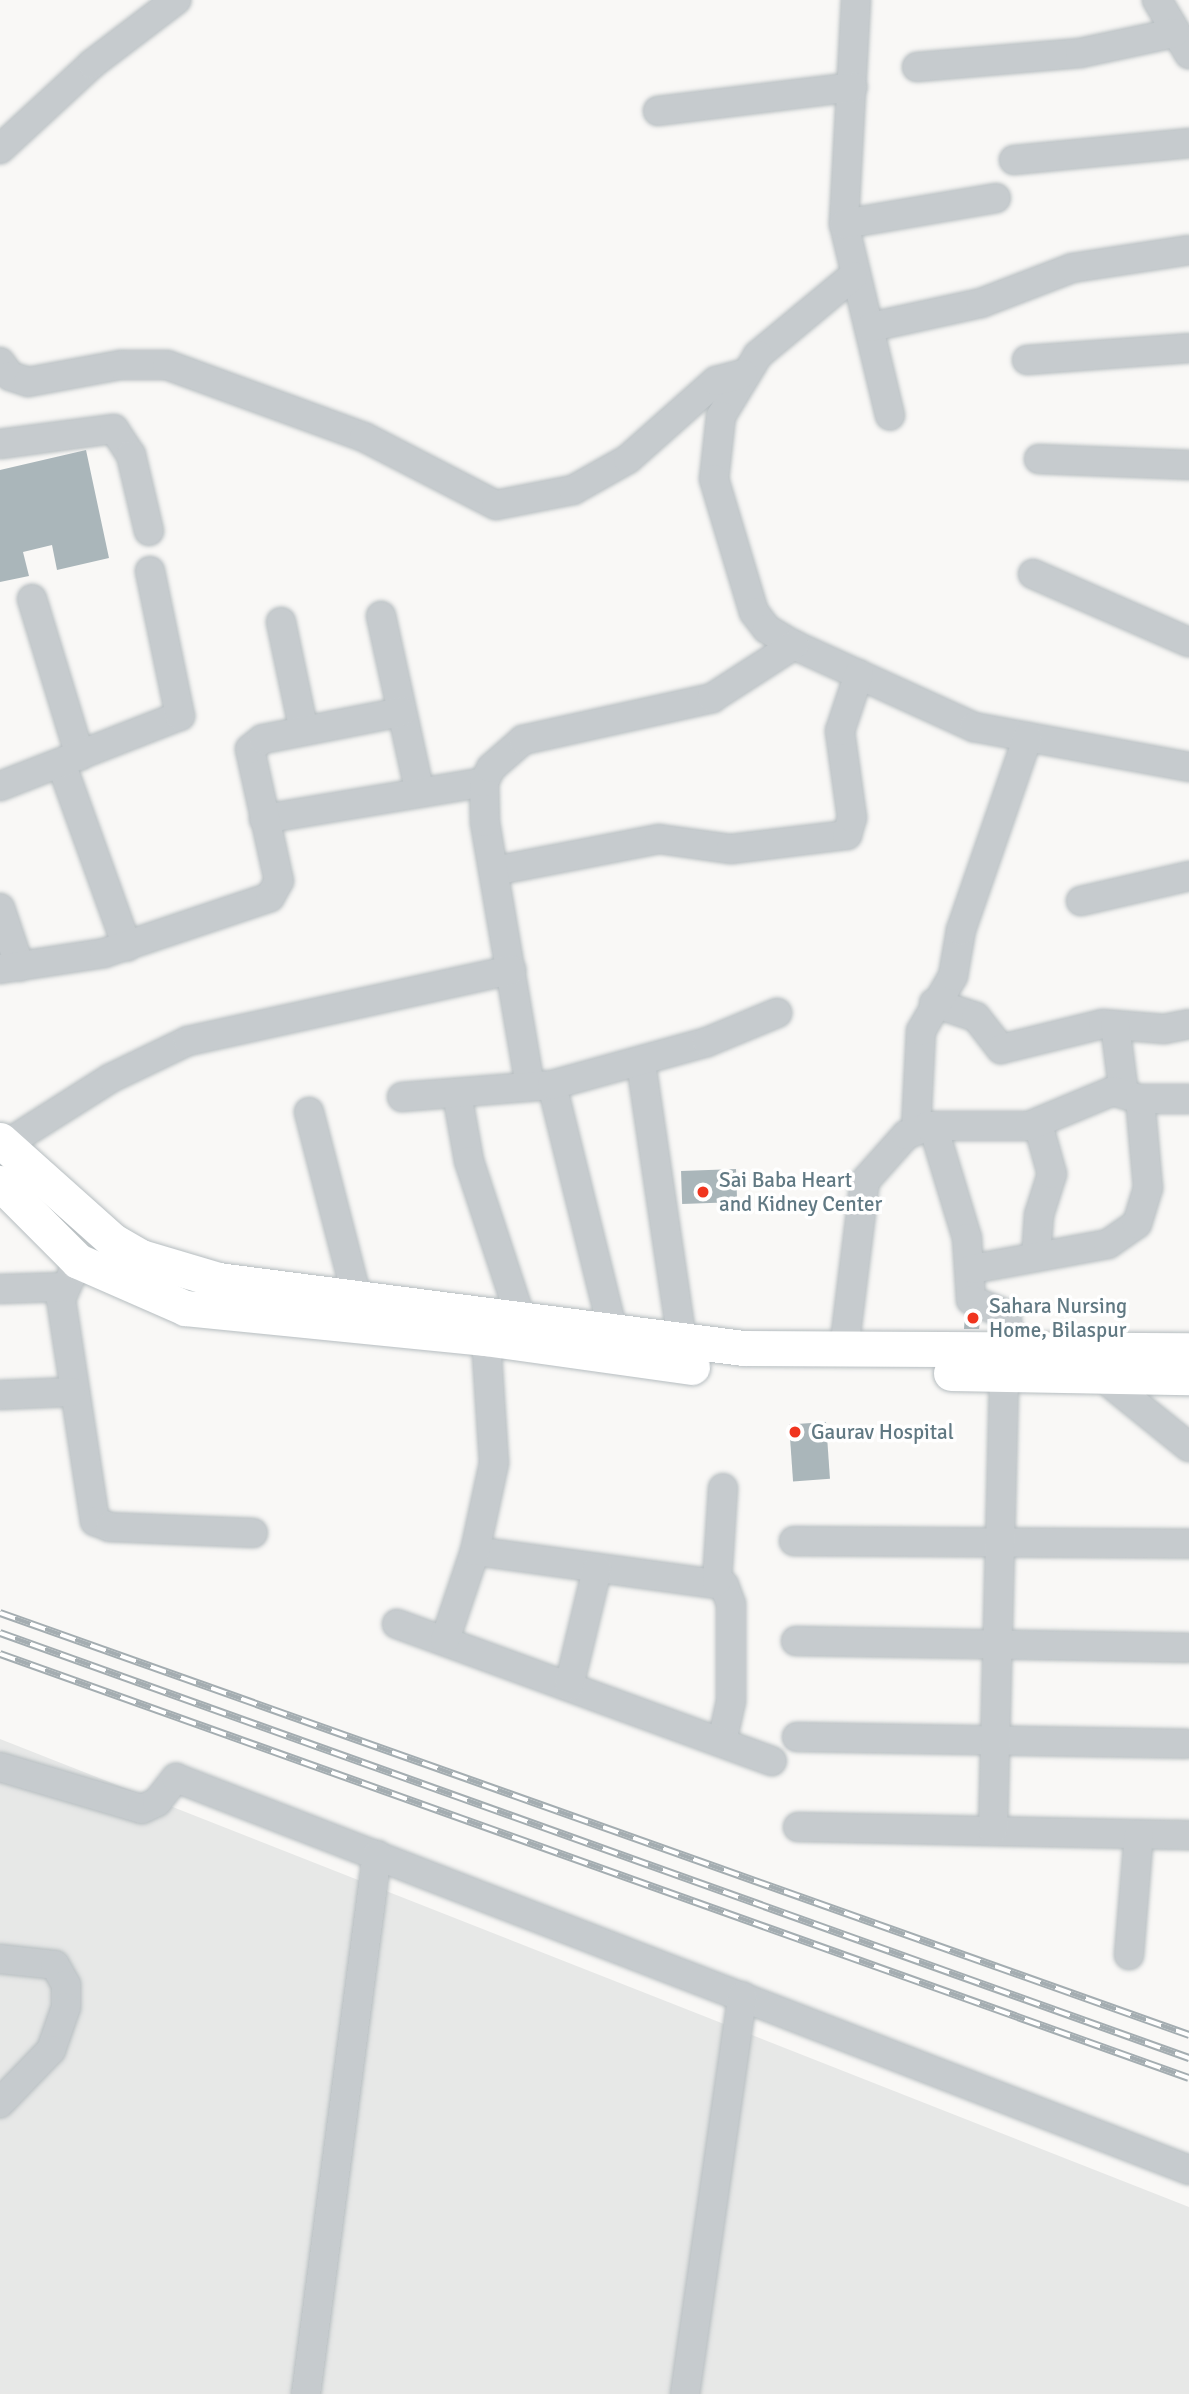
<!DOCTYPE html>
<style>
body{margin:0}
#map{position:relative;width:1189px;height:2394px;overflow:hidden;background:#f9f8f6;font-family:Signika,sans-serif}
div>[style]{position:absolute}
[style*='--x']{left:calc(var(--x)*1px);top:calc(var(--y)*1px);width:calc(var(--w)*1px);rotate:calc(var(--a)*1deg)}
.built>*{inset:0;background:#e7e8e7}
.building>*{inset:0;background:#aab6ba;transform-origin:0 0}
.roads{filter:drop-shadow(0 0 2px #b6bdc0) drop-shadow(0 0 2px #b6bdc0)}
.minor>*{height:28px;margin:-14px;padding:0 14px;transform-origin:14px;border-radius:14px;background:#c6cbce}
.major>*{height:35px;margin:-17.5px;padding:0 17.5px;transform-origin:17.5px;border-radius:17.5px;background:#fff}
.rail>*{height:8px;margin-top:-4px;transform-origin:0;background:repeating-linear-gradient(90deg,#fff 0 16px,#a4adb1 0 32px);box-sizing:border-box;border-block:2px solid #a4adb1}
.dots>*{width:19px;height:19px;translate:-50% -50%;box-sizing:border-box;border:4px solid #fff;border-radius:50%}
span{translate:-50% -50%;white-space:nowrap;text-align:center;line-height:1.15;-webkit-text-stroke:7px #fff;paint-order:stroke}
.poi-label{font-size:21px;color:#617983}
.left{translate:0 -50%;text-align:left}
</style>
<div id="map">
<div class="built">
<div style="clip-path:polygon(0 1739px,1189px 2207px,1189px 2394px,0 2394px)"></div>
</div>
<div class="building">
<div style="clip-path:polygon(86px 450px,109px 558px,57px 570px,52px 545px,23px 552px,29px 576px,0 582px,0 470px)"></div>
<div style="left:736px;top:1169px;width:33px;height:55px;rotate:88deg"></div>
<div style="clip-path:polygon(965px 1315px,980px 1321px,979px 1329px,964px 1329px)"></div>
<div style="left:826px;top:1422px;width:57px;height:37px;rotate:86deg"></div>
</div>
<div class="roads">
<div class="minor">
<div style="--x:856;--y:0;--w:224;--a:93.1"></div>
<div style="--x:844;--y:224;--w:197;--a:76.5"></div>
<div style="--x:1157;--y:0;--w:63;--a:59.3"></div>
<div style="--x:917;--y:67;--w:164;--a:-4.9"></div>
<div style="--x:1080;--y:53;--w:96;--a:-12"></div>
<div style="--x:658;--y:111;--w:196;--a:-7"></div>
<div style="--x:0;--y:149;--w:125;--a:-42.7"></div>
<div style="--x:92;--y:64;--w:106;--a:-37.3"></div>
<div style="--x:1014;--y:160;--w:176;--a:-5.5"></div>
<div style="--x:844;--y:224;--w:154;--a:-9.7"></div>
<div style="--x:853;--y:276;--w:124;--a:140.3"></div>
<div style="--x:758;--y:355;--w:71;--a:121.2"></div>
<div style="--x:721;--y:416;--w:63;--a:96.3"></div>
<div style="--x:714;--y:479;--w:139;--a:73.3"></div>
<div style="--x:754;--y:612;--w:21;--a:53"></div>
<div style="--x:767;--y:629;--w:31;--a:31"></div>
<div style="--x:794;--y:645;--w:198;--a:24.5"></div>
<div style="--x:974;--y:727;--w:219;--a:10.5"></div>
<div style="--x:871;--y:327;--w:113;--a:-12.3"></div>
<div style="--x:981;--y:303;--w:97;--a:-21"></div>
<div style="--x:1072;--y:268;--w:118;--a:-8.7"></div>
<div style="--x:1027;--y:360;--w:162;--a:-4.2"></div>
<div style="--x:0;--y:362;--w:17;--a:54"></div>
<div style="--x:10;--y:376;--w:19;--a:18"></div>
<div style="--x:28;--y:382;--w:95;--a:-10.4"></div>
<div style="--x:121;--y:365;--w:46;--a:0"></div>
<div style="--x:167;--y:365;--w:210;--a:20.1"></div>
<div style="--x:364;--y:437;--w:148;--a:27.3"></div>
<div style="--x:496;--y:505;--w:78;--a:-11"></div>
<div style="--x:573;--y:490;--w:63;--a:-29.4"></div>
<div style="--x:628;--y:459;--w:118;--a:-41.6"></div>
<div style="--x:716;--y:381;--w:28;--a:-15"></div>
<div style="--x:0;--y:444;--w:115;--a:-7.5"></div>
<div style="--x:114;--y:429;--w:31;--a:57"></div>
<div style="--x:131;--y:455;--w:78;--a:76.7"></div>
<div style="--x:1039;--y:459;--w:150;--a:2.3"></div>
<div style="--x:1033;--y:574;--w:170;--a:23.6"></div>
<div style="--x:32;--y:599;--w:164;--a:73"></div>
<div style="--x:381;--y:616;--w:181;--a:77.6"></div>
<div style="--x:281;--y:622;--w:111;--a:78.1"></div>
<div style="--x:61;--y:763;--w:195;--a:70.2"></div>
<div style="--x:0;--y:786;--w:193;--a:-21.3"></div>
<div style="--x:180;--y:716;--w:148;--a:-101.7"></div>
<div style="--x:264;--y:819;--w:223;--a:-9.5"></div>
<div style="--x:494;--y:871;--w:168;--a:-11"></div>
<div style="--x:659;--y:839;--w:73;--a:7.9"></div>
<div style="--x:731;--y:849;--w:117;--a:-6.9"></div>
<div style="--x:847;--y:835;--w:18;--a:-74"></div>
<div style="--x:852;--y:818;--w:88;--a:-97.9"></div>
<div style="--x:840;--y:731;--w:60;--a:-71.6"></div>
<div style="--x:1081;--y:901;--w:111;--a:-13"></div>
<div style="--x:0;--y:908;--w:62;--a:71.3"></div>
<div style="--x:0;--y:969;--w:105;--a:-8.7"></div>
<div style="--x:104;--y:953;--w:175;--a:-18.6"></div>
<div style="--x:270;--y:897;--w:18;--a:-61"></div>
<div style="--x:279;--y:881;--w:135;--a:-102.4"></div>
<div style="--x:250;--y:749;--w:16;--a:-38"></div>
<div style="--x:263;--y:739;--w:141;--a:-11.1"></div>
<div style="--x:934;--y:1003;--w:44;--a:18.4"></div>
<div style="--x:976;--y:1017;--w:41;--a:52"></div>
<div style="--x:1001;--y:1049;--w:105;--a:-13.8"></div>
<div style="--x:1103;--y:1024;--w:61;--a:4.7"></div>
<div style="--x:1164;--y:1029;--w:25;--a:-11"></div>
<div style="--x:1115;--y:1025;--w:70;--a:82.6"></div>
<div style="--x:641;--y:1063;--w:282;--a:81.6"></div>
<div style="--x:552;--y:1085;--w:253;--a:76.1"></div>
<div style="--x:530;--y:1086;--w:268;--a:-99.7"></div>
<div style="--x:485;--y:822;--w:40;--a:-91.4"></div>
<div style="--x:484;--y:782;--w:16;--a:-63"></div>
<div style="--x:491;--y:768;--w:43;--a:-41.2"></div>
<div style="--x:523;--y:740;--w:194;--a:-12.5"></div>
<div style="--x:712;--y:698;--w:98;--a:-32.9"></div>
<div style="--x:457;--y:1094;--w:68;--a:79.8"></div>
<div style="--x:469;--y:1161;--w:163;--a:71.8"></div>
<div style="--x:402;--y:1097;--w:150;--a:-4.6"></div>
<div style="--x:552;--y:1085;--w:161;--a:-15.5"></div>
<div style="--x:707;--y:1042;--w:76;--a:-22.5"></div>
<div style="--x:309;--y:1112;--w:192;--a:75.5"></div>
<div style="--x:933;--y:1126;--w:117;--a:73.1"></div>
<div style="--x:967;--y:1238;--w:62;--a:86.3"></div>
<div style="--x:971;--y:1300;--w:38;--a:22"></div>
<div style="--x:1006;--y:1314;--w:36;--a:82"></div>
<div style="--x:916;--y:1129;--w:98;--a:-87.1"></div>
<div style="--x:921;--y:1031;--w:64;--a:-59.8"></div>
<div style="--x:953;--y:976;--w:47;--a:-80.1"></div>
<div style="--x:961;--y:930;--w:204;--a:-70.9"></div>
<div style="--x:5;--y:1145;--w:125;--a:-32.3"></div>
<div style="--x:111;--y:1078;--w:85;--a:-25.7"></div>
<div style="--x:188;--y:1041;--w:331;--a:-12.4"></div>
<div style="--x:1036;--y:1257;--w:42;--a:-85.9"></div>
<div style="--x:1039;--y:1215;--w:43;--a:-72.4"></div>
<div style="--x:1052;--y:1174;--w:52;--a:-105.6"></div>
<div style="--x:78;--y:1261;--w:42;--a:114.1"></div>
<div style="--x:61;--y:1299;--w:225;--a:81.3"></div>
<div style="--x:95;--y:1521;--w:16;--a:22"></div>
<div style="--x:110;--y:1527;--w:143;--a:2.4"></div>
<div style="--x:972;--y:1269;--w:138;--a:-10.4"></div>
<div style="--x:1108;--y:1244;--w:35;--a:-35"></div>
<div style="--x:1137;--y:1224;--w:38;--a:-73"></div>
<div style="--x:1148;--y:1188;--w:89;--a:-95.1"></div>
<div style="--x:0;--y:1289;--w:62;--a:-1.8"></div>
<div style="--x:844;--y:1349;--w:169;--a:-82.9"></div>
<div style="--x:865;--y:1181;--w:62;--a:-48.3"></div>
<div style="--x:906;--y:1135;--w:24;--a:-22"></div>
<div style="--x:928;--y:1126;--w:101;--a:0"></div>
<div style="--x:1029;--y:1126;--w:91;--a:-22.6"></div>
<div style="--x:1113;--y:1091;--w:28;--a:17"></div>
<div style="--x:1140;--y:1099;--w:49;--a:0"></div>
<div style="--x:1101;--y:1376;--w:113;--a:38.9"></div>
<div style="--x:0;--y:1395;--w:71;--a:-2.4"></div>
<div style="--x:794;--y:1541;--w:395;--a:0.4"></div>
<div style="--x:475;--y:1551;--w:251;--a:7.8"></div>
<div style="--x:724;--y:1585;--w:20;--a:70"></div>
<div style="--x:731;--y:1604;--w:97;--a:90"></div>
<div style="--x:731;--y:1701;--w:42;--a:102.4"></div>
<div style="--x:717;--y:1581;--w:93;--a:-86.3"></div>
<div style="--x:397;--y:1624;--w:399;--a:20.1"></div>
<div style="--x:445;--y:1640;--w:94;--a:-71.4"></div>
<div style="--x:475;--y:1551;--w:90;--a:-77.8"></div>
<div style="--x:494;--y:1463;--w:125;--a:-93.7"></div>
<div style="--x:796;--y:1641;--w:391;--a:1"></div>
<div style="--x:569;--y:1686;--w:120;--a:-76.5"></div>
<div style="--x:797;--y:1737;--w:389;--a:1"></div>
<div style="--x:0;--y:1767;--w:148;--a:16.5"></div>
<div style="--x:142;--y:1809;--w:17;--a:-25"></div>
<div style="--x:157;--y:1802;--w:31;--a:-52"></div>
<div style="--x:176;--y:1778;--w:1086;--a:21.15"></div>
<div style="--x:798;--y:1827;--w:391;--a:1.2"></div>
<div style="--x:993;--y:1830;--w:456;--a:-88.6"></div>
<div style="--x:1129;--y:1955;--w:121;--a:-85.3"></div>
<div style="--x:0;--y:1959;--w:55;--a:6.2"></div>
<div style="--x:55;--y:1965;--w:23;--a:61"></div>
<div style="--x:66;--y:1985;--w:22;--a:90"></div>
<div style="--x:66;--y:2007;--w:46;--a:109.2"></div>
<div style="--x:51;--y:2050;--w:74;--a:133.9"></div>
<div style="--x:306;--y:2394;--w:544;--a:-82.5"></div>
<div style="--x:685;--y:2394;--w:402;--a:-81.8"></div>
</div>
<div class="major">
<div style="--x:0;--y:1140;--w:152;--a:41.8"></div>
<div style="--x:113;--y:1241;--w:32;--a:30"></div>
<div style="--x:141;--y:1257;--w:80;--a:16.6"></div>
<div style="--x:218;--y:1280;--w:529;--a:7.38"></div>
<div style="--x:743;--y:1348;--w:446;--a:0.3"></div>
<div style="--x:0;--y:1183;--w:110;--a:45"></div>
<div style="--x:78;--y:1261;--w:117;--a:23.7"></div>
<div style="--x:185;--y:1308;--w:302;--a:5.7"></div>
<div style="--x:486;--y:1338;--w:208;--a:8"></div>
<div style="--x:951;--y:1373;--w:238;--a:1"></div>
</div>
</div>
<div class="rail">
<div style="--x:0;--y:1613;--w:1262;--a:19.54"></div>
<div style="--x:0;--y:1633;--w:1263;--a:19.67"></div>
<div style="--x:0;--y:1654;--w:1262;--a:19.63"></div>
</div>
<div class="dots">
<div style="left:703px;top:1192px;background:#f0351f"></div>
<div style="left:973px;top:1318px;background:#f0351f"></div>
<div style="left:795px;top:1432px;background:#f0351f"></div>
</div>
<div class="poi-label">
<span class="left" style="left:719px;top:1192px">Sai Baba Heart<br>and Kidney Center</span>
<span class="left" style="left:989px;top:1318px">Sahara Nursing<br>Home, Bilaspur</span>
<span class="left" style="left:811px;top:1432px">Gaurav Hospital</span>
</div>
</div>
